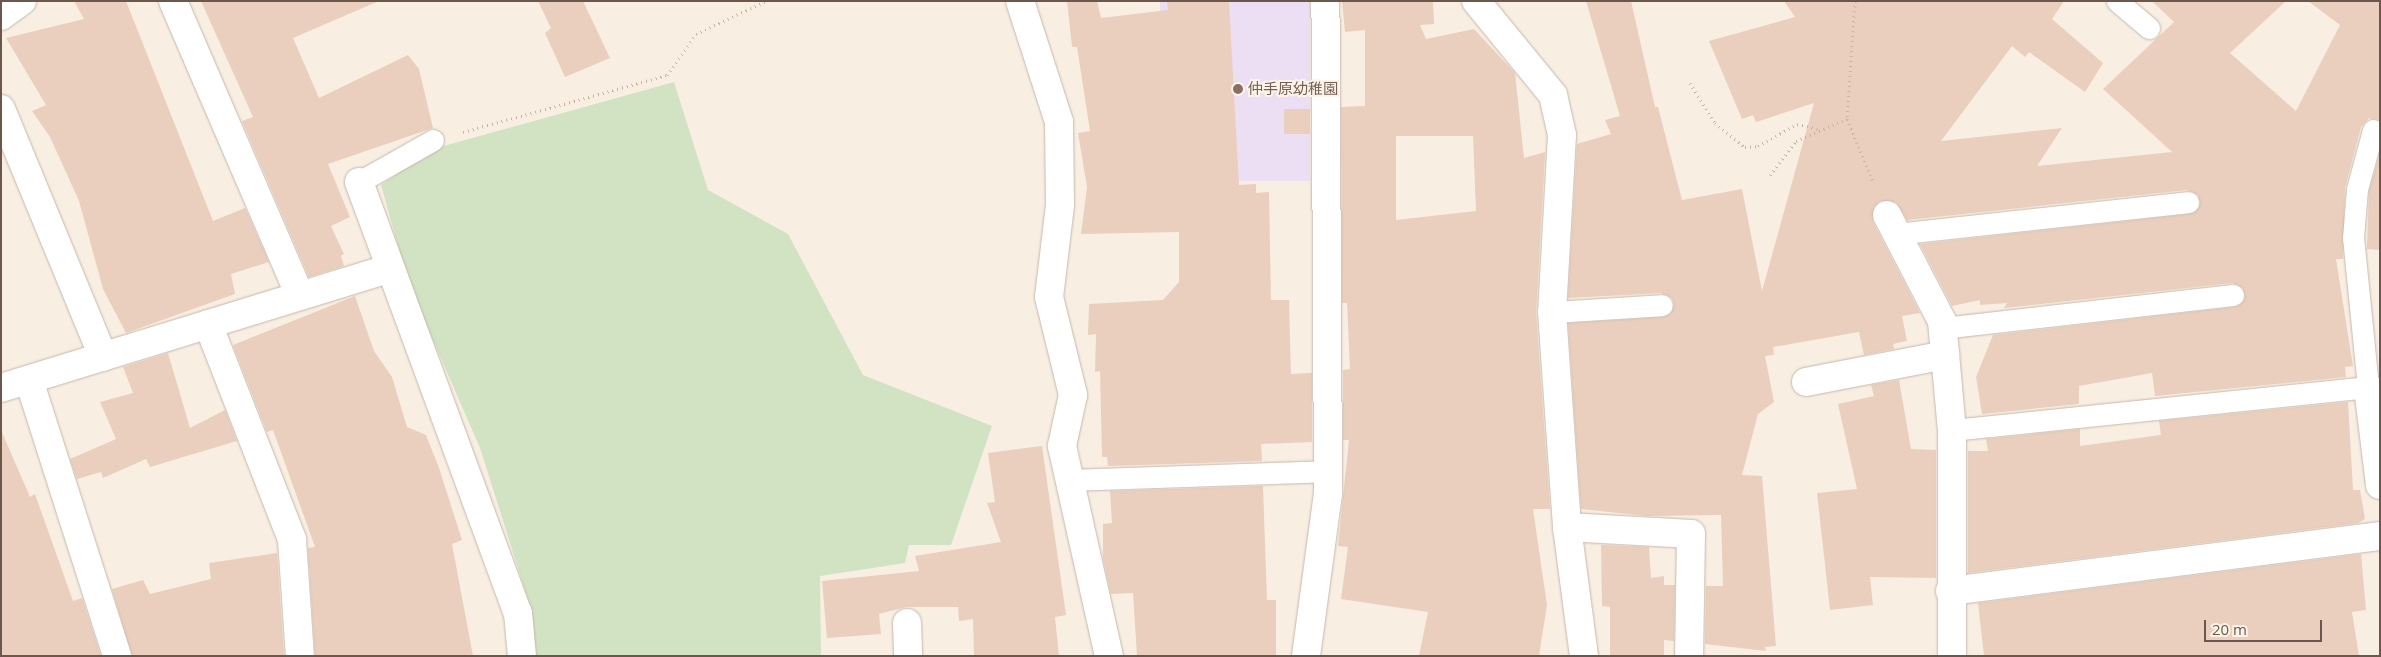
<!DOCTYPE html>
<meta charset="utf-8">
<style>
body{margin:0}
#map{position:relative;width:2381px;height:657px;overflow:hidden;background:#f8efe2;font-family:"Open Sans","Noto Sans JP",sans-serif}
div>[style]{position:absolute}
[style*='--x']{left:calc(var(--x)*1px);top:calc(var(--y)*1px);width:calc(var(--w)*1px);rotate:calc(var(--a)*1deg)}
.education>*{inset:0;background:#ecdff4;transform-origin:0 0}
.green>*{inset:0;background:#d1e3c3}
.building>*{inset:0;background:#eacfbe;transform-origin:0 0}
.path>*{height:3px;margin-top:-1.5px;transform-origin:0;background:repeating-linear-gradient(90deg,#ceb2a1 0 1px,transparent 0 5px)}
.roads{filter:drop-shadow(0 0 1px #c7b7ab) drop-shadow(0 0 1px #c7b7ab)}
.lane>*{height:21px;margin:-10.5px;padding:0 10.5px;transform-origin:10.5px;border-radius:10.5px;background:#fff}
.street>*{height:28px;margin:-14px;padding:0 14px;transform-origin:14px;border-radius:14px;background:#fff}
.dots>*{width:14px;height:14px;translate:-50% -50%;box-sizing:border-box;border:2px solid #fcf4e8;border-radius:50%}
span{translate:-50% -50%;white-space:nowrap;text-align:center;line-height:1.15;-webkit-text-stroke:4px #fcf4e8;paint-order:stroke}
.education-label{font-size:15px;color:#785e54}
.left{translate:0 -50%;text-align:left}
.frame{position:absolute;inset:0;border:2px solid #6c574c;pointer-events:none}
.scale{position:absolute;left:2204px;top:620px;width:118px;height:22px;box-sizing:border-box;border:2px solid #6c574c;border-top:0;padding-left:6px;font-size:15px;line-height:18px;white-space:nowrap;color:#6c574c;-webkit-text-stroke:4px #fcf4e8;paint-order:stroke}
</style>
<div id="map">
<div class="education">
<div style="left:1160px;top:1px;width:150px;height:180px"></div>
</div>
<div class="green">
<div style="clip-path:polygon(674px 82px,708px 190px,788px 234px,863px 375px,992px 426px,951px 545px,909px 545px,905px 563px,820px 576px,821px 656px,533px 656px,531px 609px,480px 448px,409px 285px,381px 185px,433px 149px)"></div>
</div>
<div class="building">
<div style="clip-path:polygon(74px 1px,126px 1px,213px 221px,245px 208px,269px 262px,231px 274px,235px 294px,126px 333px,103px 289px,79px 201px,50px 137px,32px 111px,46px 105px,6px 38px,84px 19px)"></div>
<div style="clip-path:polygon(201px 1px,379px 1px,293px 38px,319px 98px,408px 55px,419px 69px,433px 128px,328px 164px,350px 217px,331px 226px,344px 254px,341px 256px,344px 266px,309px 277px,242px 121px,253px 117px)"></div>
<div style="clip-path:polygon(538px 1px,583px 1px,610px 58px,565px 77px,545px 33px,551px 28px)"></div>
<div style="clip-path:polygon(1067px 1px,1097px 1px,1101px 18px,1168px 10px,1167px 1px,1229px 1px,1239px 185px,1256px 184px,1256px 193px,1269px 192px,1271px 300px,1289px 300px,1291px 374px,1312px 373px,1312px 442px,1261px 444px,1262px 461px,1108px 466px,1107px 457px,1102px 457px,1100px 371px,1095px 372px,1096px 334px,1088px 335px,1089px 304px,1163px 300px,1179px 282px,1179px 232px,1081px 234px,1087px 187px,1078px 133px,1090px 131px,1077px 47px,1072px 47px)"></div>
<div style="clip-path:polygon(evenodd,1342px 1px,1433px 1px,1434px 24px,1420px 25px,1426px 39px,1474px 29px,1515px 73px,1524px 158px,1545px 152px,1536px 313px,1550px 509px,1533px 509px,1547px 605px,1539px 656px,1419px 656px,1428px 612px,1341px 599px,1348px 547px,1338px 546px,1349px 440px,1343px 440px,1343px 370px,1350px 369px,1347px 303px,1342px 303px,1341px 107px,1365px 106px,1365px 30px,1345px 32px,1342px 1px,1396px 136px,1473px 136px,1476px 211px,1396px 220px,1396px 136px)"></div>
<div style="clip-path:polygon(1586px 1px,1631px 1px,1655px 107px,1658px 107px,1682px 200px,1742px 189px,1762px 291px,1814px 103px,1756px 122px,1753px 115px,1742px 119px,1709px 41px,1795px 17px,1784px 1px,2064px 1px,2052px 19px,2103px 63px,2085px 92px,2029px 52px,2025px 57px,2012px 46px,1941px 141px,2062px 128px,2037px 166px,2172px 152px,2103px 89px,2174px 22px,2152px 1px,2286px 1px,2230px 53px,2296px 111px,2340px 25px,2308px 1px,2380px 1px,2380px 120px,2369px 118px,2361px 127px,2345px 188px,2343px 259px,2336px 259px,2353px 366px,2345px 367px,2346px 377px,2155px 396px,2152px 373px,2079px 386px,2079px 404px,1982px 414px,1976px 377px,1993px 335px,2234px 307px,2244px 300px,2243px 288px,2232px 283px,2004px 308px,2007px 303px,1980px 305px,1980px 300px,1952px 306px,1920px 244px,2189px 214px,2199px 207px,2198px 195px,2187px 190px,1907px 220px,1896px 202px,1880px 201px,1874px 207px,1873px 222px,1920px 313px,1902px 316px,1907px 341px,1893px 344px,1894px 349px,1864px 355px,1859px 332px,1773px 347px,1774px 355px,1765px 356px,1774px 402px,1758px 414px,1742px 475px,1762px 476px,1776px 646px,1765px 647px,1766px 651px,1705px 644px,1706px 586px,1723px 586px,1721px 515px,1647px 516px,1581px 509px,1568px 323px,1663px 317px,1674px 305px,1672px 298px,1661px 293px,1568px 298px,1577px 144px,1611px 134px,1605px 120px,1620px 116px)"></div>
<div style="left:1310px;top:109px;width:25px;height:26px;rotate:90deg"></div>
<div style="clip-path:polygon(2380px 153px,2380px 250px,2367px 249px,2369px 191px)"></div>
<div style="clip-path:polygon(355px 296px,374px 351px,392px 377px,407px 427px,426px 435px,439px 468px,462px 540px,452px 544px,473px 656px,315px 656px,308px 548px,315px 547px,273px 430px,267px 432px,233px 345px)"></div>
<div style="clip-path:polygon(168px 353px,190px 428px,225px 410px,237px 441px,150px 467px,146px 459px,103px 478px,101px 472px,77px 479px,70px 459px,116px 439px,100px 402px,133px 393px,123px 367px)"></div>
<div style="clip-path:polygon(1899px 380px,1911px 449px,1936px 450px,1936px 578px,1870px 577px,1873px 605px,1830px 610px,1817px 493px,1857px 489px,1838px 404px,1874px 396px,1871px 385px)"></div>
<div style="clip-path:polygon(2348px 402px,2353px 490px,2360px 490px,2365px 519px,2358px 523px,1968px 573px,1968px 451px,1988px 451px,1986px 439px,2080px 429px,2080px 446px,2161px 435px,2159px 421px)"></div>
<div style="clip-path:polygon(1px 430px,30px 497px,35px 494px,73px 601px,82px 598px,101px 656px,1px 656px)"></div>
<div style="clip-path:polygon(1042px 446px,1066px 615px,1055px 617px,1059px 656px,974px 656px,973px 619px,959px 621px,958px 607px,906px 607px,879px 614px,881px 634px,827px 638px,822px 581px,919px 571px,915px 556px,1001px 542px,987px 503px,995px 502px,988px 453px)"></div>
<div style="clip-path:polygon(1263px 486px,1267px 600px,1276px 600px,1276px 656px,1137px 656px,1133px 593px,1111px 594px,1103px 558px,1103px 524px,1112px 523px,1110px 491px)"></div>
<div style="clip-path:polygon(1601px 545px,1649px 547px,1651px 578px,1664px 576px,1664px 585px,1675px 585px,1674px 641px,1664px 640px,1664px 656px,1610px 656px,1610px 607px,1602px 606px)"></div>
<div style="clip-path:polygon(277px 553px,284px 656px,132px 656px,112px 589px,143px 580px,150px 594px,211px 579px,209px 563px)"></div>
<div style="clip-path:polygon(2361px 554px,2366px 610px,2352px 612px,2359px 656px,1984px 656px,1978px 603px)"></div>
</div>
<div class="path">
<div style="--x:1855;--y:1;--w:118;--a:93.9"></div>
<div style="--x:1847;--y:119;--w:70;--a:67.4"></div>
<div style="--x:1690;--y:83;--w:47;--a:58"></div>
<div style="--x:1715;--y:123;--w:38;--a:39"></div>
<div style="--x:1745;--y:147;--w:13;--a:-4"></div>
<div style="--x:1758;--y:146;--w:45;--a:-29.4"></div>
<div style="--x:1797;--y:124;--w:23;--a:13"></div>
<div style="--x:463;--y:132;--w:212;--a:-15.6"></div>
<div style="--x:667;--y:75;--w:50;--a:-54.7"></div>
<div style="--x:696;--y:34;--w:77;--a:-25.2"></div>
<div style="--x:1770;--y:175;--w:43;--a:-52.6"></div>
<div style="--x:1796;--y:141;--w:56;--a:-23.3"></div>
</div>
<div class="roads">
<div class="lane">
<div style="--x:2117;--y:1;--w:42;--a:40.2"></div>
<div style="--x:359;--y:182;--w:85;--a:-29.6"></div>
<div style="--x:1895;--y:234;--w:295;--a:-6.2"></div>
<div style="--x:1552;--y:312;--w:110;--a:-3.6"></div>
<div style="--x:1943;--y:328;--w:292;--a:-6.5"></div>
<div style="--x:1952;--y:430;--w:418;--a:-5.9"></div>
<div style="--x:2368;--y:387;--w:150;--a:-95.7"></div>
<div style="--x:2353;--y:238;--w:49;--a:-85.3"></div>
<div style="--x:2357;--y:189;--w:61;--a:-74.8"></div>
<div style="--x:1072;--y:480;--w:256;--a:-2"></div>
</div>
<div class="street">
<div style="--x:173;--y:1;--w:321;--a:66.7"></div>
<div style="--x:1020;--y:1;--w:127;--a:72.1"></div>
<div style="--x:1059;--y:122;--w:83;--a:89.3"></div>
<div style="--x:1060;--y:205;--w:93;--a:96.8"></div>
<div style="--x:1049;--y:297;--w:101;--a:76.2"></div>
<div style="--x:1073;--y:395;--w:52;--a:102.2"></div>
<div style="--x:1062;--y:446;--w:215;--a:77.4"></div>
<div style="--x:1476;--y:1;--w:122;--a:50.7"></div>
<div style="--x:1553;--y:95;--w:41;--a:77.3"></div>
<div style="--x:1562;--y:135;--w:177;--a:93.2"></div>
<div style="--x:1552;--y:312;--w:216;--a:86"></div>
<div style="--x:1567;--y:527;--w:130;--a:82.5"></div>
<div style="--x:1;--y:16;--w:26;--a:-36"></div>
<div style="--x:1;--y:109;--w:268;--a:67.6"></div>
<div style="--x:359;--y:182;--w:459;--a:69.8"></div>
<div style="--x:518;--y:613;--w:43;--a:84.7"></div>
<div style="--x:1887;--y:215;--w:119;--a:62.6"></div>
<div style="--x:1942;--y:321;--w:109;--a:84.8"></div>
<div style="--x:1952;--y:430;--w:226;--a:90"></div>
<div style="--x:208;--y:324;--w:232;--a:68.7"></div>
<div style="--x:292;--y:540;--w:116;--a:86.1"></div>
<div style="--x:29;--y:380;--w:290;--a:72.3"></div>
<div style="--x:1806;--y:382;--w:142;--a:-11"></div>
<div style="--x:2368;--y:387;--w:99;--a:83"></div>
<div style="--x:1;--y:388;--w:406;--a:-17.1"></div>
<div style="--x:1567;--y:527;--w:124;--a:3.2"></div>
<div style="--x:1691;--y:534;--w:122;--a:90.9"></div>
<div style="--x:1950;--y:591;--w:434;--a:-7.3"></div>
<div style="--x:907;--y:623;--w:33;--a:88"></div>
<div style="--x:1306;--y:656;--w:163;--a:-82.3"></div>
<div style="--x:1328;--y:494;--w:493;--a:-90.3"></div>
</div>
</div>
<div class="dots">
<div style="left:1238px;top:89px;background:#8d6e63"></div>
</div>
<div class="education-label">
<span class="left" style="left:1248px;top:89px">仲手原幼稚園</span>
</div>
<div class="frame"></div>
<div class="scale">20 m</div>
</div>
